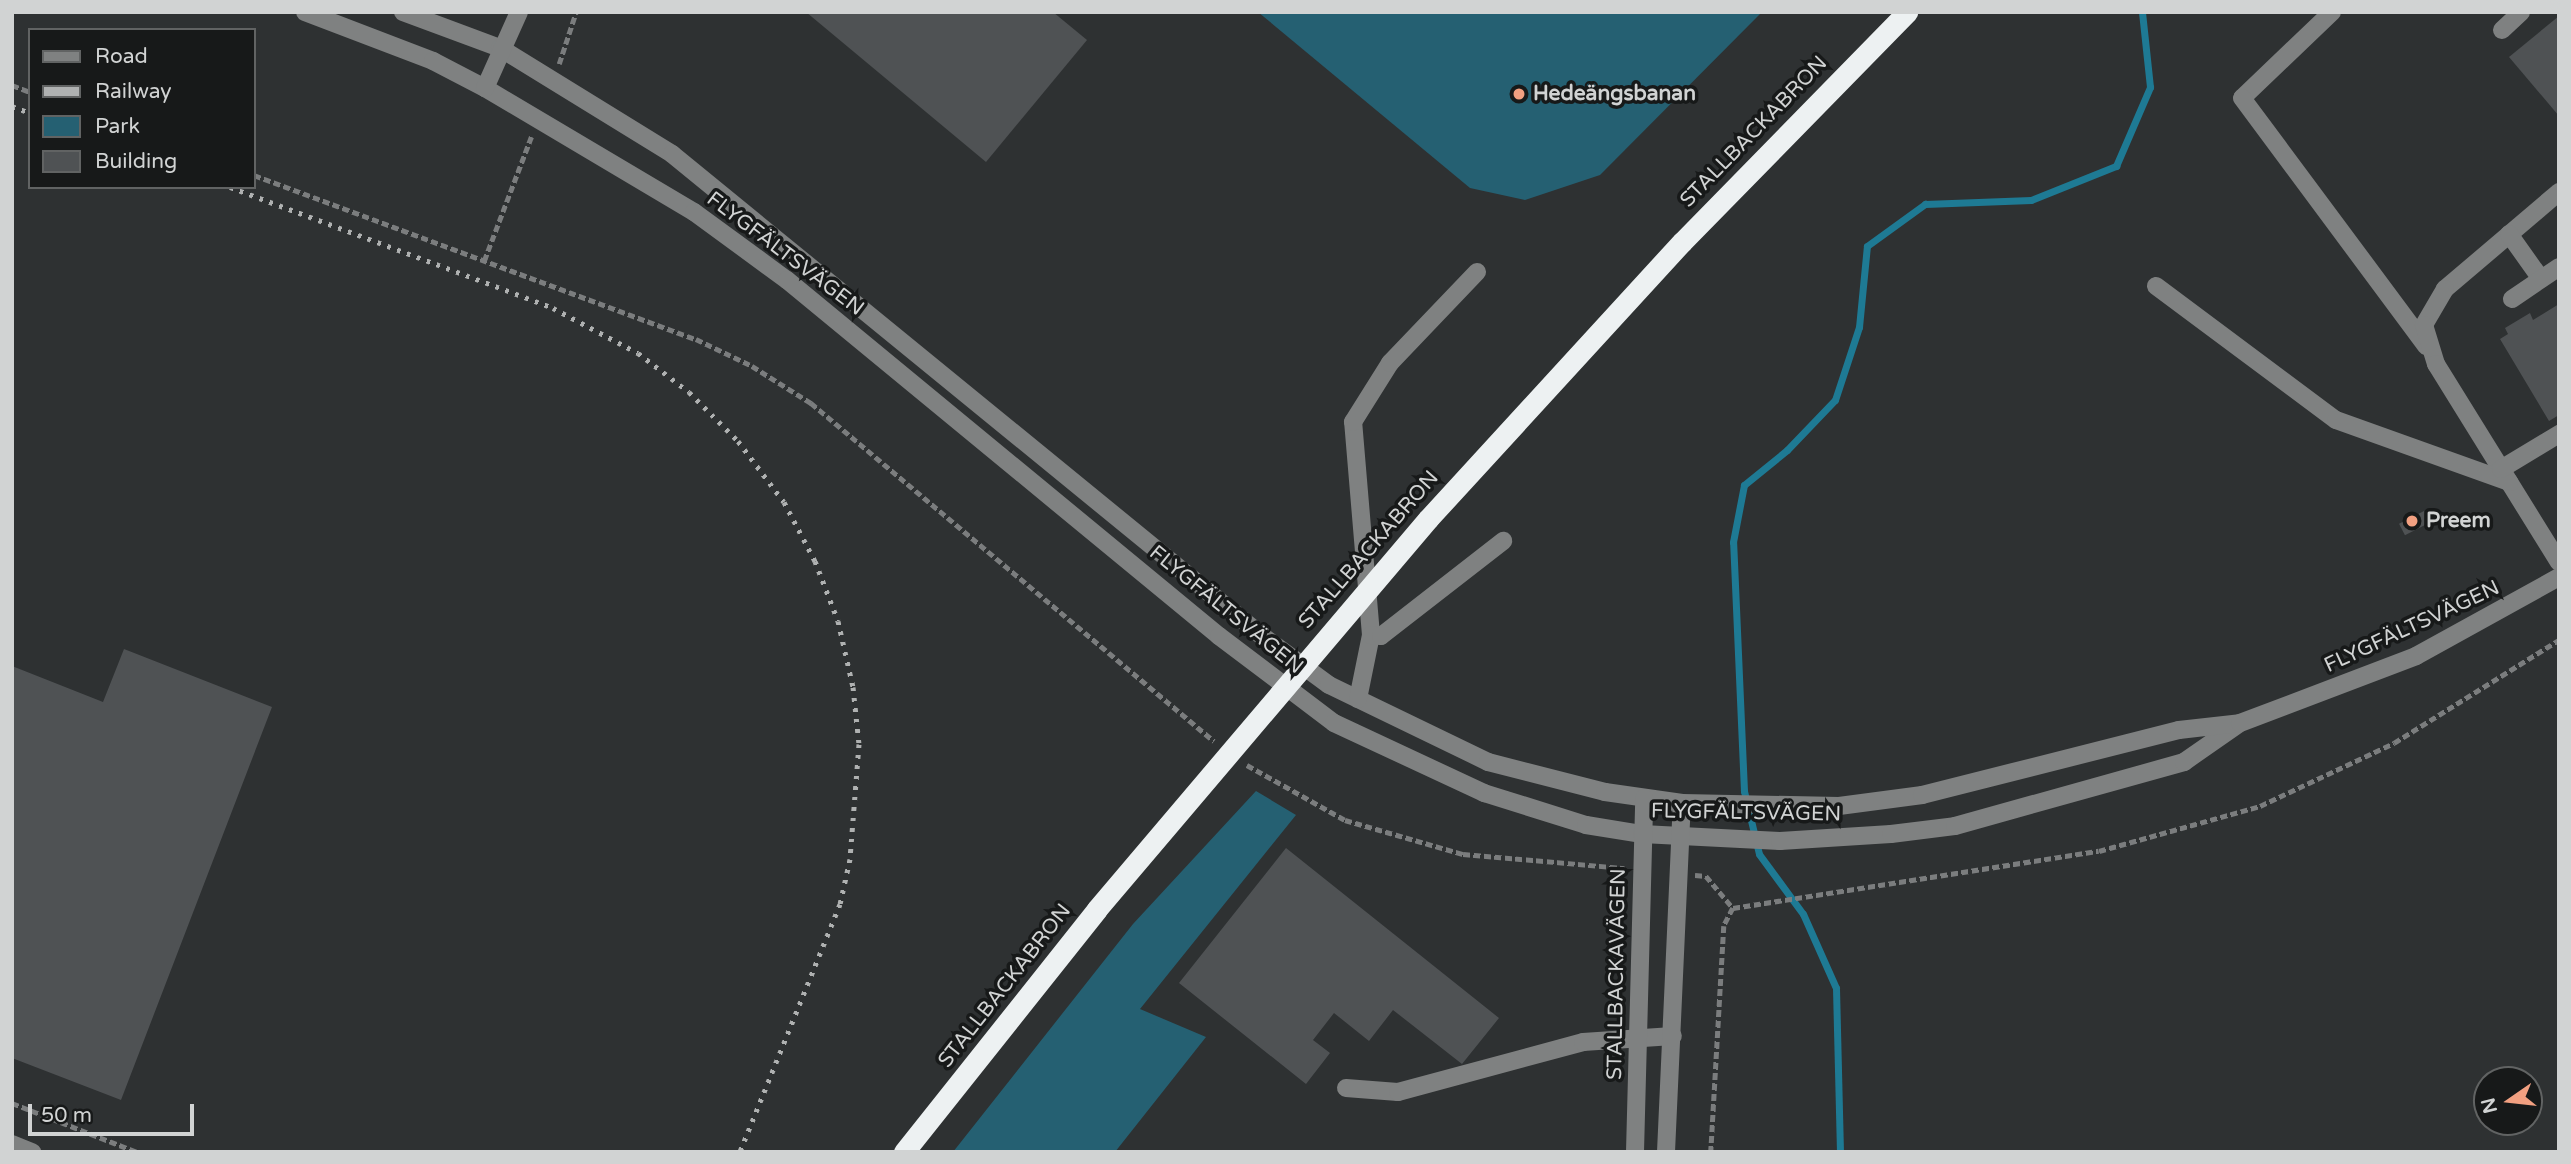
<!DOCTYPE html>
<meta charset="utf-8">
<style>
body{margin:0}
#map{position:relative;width:2571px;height:1164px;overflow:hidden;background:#2e3132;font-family:"Varela Round",sans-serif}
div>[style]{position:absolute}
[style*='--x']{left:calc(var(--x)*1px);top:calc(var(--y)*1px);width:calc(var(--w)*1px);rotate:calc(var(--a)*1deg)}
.green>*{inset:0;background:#256072}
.stream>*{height:7px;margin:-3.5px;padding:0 3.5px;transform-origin:3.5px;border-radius:3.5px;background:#1e7a94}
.building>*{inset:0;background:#4f5254;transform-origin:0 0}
.path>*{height:4.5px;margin-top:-2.25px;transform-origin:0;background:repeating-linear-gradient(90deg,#7b7d7e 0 7px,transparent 0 10.5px)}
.minor>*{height:18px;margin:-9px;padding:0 9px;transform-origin:9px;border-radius:9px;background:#7f8181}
.highway>*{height:21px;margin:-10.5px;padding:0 10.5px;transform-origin:10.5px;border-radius:10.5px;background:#edf1f2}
.rail>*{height:5px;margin-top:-2.5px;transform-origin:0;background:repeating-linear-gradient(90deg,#afb1b1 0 3.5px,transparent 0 10.5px)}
.highway-bridge>*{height:21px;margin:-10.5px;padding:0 10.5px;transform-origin:10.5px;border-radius:10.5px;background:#edf1f2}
.dots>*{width:19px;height:19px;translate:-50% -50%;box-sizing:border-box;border:4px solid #171919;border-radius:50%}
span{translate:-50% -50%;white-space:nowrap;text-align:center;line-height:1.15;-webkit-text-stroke:7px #171919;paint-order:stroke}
.poi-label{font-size:21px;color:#d1d3d3;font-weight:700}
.left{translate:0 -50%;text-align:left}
.street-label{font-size:21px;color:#d1d3d3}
.frame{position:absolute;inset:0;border:14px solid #d1d3d3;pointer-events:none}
.legend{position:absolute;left:28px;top:28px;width:228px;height:161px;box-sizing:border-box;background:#171919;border:2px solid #616363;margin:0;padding:9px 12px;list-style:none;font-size:21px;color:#d1d3d3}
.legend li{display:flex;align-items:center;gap:14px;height:35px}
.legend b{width:35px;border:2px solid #616363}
.north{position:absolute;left:2473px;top:1066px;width:70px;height:70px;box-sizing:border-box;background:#171919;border:2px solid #616363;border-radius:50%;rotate:256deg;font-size:19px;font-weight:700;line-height:28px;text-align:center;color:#d1d3d3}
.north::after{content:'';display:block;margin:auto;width:24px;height:32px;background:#f2a081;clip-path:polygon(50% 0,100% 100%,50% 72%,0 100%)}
.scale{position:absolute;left:28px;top:1104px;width:166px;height:32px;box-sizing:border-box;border:4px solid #d1d3d3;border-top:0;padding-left:9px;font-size:21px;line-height:24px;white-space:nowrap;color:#d1d3d3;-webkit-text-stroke:5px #171919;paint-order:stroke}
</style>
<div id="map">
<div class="green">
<div style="clip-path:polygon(1258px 12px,1762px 12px,1600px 175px,1525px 200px,1470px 188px)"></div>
<div style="clip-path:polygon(1256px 791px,1296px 815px,1140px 1009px,1206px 1037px,1115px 1152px,953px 1152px,1133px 924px)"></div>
</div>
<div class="stream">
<div style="--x:1840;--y:1152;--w:164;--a:-91.4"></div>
<div style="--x:1836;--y:988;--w:81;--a:-114"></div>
<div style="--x:1803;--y:914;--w:74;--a:-126.3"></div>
<div style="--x:1759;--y:854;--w:65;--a:-103.4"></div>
<div style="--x:1744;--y:791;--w:249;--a:-92.5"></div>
<div style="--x:1733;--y:542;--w:58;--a:-79.1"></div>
<div style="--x:1744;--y:485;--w:55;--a:-39.1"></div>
<div style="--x:1787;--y:450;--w:69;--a:-46.2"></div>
<div style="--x:1835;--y:400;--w:77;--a:-71.8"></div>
<div style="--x:1859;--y:327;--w:81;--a:-84.4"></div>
<div style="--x:1867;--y:246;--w:72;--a:-35.9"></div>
<div style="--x:1925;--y:204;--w:106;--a:-2.2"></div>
<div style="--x:2031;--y:200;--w:92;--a:-21.8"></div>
<div style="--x:2116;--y:166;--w:86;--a:-66.7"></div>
<div style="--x:2150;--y:87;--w:75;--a:-96.1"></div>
</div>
<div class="building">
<div style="clip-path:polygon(806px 12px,1053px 12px,1087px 40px,986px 162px)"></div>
<div style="clip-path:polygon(2559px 16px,2559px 116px,2509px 57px)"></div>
<div style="clip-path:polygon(2559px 304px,2559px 415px,2549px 421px,2500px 339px,2508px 334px,2505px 328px,2530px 313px,2533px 320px)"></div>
<div style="left:2424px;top:511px;width:13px;height:28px;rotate:63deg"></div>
<div style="clip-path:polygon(124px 649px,272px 707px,121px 1100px,12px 1058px,12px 666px,103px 702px)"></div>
<div style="clip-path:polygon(1286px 848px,1499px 1018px,1462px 1064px,1393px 1010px,1369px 1041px,1334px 1013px,1313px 1040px,1330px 1053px,1306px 1084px,1179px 983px)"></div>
</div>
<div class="path">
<div style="--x:559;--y:64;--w:55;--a:-71.9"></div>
<div style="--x:12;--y:85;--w:19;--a:21"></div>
<div style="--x:254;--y:175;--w:471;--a:20.4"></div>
<div style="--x:696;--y:339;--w:62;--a:25.7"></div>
<div style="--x:752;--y:366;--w:70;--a:32.1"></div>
<div style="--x:811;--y:403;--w:526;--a:39.99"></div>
<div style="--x:484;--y:261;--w:133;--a:-69.2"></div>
<div style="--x:1247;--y:765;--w:112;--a:29.3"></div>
<div style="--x:1345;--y:820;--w:123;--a:16.1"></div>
<div style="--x:1463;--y:854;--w:162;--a:5"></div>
<div style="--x:1695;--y:875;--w:11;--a:5"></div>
<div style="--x:1706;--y:876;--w:42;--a:49.8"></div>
<div style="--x:1733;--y:908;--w:20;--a:117"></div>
<div style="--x:1724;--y:926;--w:226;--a:93.3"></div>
<div style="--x:1733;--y:908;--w:370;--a:-8.9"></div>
<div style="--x:2099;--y:851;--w:167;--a:-15.6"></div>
<div style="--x:2260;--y:806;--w:148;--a:-25.2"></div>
<div style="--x:2394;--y:743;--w:195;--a:-32"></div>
<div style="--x:12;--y:1103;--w:134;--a:21.4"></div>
</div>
<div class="minor">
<div style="--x:305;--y:12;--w:137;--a:20.9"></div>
<div style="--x:433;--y:61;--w:59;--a:27.4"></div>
<div style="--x:485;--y:88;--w:243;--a:30.7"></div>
<div style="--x:694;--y:212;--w:115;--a:36.2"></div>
<div style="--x:787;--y:280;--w:560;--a:39.49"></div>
<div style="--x:1219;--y:636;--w:144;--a:37.1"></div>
<div style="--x:1334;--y:723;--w:166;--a:25"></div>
<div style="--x:1484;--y:793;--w:107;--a:17.4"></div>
<div style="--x:1586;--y:825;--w:57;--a:9.1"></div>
<div style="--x:1642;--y:834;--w:138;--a:2.9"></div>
<div style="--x:1780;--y:841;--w:111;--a:-3.6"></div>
<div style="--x:1891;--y:834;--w:64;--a:-7.1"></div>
<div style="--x:1955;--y:826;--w:238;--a:-15.6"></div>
<div style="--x:2184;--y:762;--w:65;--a:-34.9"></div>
<div style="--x:403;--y:12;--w:103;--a:20.4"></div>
<div style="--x:500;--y:48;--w:202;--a:31.6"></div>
<div style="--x:672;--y:154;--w:760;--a:39.24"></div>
<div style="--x:1261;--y:635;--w:84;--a:36.3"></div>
<div style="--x:1329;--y:685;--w:177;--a:25.8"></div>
<div style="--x:1488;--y:762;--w:121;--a:14.4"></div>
<div style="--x:1605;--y:792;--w:78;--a:8.1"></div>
<div style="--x:1682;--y:803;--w:157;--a:1.1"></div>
<div style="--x:1839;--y:806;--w:84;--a:-7.5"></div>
<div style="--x:1922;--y:795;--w:265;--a:-14.2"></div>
<div style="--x:2179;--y:730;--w:61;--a:-6.5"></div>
<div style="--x:2240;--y:723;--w:188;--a:-20.8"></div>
<div style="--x:2416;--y:656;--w:163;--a:-28.9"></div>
<div style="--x:2332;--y:12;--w:124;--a:136.3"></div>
<div style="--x:2242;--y:98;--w:309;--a:53.4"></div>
<div style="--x:2502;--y:30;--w:26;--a:-43"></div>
<div style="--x:485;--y:88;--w:83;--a:-65.9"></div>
<div style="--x:2559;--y:192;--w:150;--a:139.6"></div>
<div style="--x:2445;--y:289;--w:42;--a:120.3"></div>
<div style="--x:2424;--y:325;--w:41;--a:72.9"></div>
<div style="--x:2436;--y:364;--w:233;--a:58.2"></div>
<div style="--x:2509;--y:234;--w:55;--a:54.6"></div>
<div style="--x:2156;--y:286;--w:224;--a:36.7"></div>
<div style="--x:2336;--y:420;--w:184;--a:19.7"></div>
<div style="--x:2512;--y:299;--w:57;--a:-34.2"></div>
<div style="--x:2501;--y:469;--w:68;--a:-31.1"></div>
<div style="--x:1371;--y:635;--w:214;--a:-94.8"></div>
<div style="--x:1353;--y:422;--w:70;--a:-57.9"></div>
<div style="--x:1390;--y:363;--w:126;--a:-46.3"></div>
<div style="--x:1358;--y:699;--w:65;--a:-78.5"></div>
<div style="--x:1371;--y:635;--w:10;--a:6"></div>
<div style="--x:1381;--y:636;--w:155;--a:-37.9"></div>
<div style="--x:1346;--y:1088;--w:52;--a:4.4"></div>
<div style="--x:1398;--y:1092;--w:192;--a:-15.1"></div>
<div style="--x:1583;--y:1042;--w:90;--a:-3.8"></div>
<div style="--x:12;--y:1144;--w:22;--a:22"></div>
<div style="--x:1635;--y:1152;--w:354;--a:-88.5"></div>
<div style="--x:1666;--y:1152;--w:349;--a:-87.4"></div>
</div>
<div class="highway">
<div style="--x:1428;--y:519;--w:376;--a:-47.5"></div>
<div style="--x:1682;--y:242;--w:322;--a:-45.6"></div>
</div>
<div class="rail">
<div style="--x:12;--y:106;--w:19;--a:21"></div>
<div style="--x:230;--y:187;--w:345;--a:20.5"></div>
<div style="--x:553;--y:308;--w:96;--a:27.9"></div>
<div style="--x:638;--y:353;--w:64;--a:37.4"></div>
<div style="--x:689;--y:392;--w:69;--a:45"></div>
<div style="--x:738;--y:441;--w:76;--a:53"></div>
<div style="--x:784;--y:502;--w:67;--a:62.3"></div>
<div style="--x:815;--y:561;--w:64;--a:69"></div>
<div style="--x:838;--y:621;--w:68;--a:77.2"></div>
<div style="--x:853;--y:687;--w:57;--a:84"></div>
<div style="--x:859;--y:744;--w:115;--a:94.5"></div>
<div style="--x:850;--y:859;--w:46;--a:102.5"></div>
<div style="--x:840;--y:904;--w:267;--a:112"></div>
</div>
<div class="highway-bridge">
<div style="--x:904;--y:1152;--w:310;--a:-51.5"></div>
<div style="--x:1097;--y:909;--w:512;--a:-49.68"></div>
</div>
<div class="dots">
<div style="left:1519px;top:94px;background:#f2a081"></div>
<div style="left:2412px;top:521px;background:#f2a081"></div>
</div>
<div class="poi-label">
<span class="left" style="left:1533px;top:94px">Hedeängsbanan</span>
<span class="left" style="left:2426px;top:521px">Preem</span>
</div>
<div class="street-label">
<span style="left:1754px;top:132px;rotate:-46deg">STALLBACKABRON</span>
<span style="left:785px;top:254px;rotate:37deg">FLYGFÄLTSVÄGEN</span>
<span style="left:1369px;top:550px;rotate:-49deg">STALLBACKABRON</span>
<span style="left:1226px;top:610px;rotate:39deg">FLYGFÄLTSVÄGEN</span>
<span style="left:2412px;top:627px;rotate:-25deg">FLYGFÄLTSVÄGEN</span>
<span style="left:1746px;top:813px;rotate:1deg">FLYGFÄLTSVÄGEN</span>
<span style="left:1617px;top:974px;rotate:-89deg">STALLBACKAVÄGEN</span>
<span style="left:1005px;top:986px;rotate:-52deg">STALLBACKABRON</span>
</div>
<div class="frame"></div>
<ul class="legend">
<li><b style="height:9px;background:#7f8181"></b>Road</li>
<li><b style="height:9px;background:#afb1b1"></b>Railway</li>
<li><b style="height:19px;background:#256072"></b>Park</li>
<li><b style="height:19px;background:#4f5254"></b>Building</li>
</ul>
<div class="north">N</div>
<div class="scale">50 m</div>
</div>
